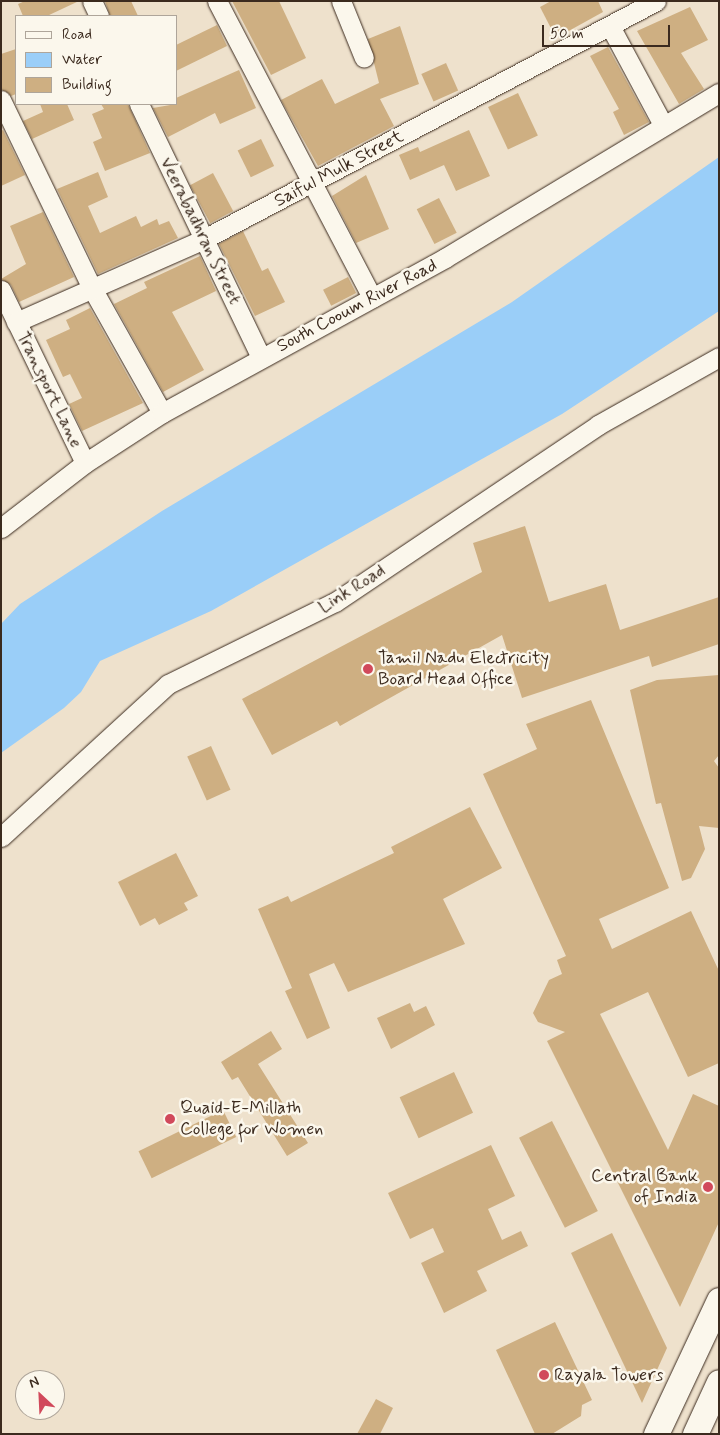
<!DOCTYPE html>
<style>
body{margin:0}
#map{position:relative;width:720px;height:1435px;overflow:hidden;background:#eee1cc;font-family:Mynerve,sans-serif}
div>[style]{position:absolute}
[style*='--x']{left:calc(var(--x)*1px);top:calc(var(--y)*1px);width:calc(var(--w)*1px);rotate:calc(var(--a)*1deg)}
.water>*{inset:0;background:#9acef8}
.building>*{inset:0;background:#ceaf82;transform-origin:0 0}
.roads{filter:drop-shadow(0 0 1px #3b2a1e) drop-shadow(0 0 1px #3b2a1e)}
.minor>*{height:19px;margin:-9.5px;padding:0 9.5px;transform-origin:9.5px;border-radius:9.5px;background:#fbf7ec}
.major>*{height:25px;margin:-12.5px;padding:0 12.5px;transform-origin:12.5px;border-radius:12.5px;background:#fbf7ec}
.dots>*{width:14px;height:14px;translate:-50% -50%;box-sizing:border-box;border:2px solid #fbf7ec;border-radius:50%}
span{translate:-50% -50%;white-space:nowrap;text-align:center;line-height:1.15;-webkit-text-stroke:5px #fbf7ec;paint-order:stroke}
.street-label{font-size:18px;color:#3b2a1e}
.poi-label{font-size:18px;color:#3b2a1e}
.left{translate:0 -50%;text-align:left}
.right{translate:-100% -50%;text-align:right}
.frame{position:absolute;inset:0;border:2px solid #3b2a1e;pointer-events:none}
.legend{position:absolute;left:15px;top:15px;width:162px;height:90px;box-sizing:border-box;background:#fbf7ec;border:1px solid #aea59a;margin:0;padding:6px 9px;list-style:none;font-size:15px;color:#3b2a1e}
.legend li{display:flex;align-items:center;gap:10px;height:25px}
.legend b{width:25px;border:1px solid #aea59a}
.north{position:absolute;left:15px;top:1370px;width:50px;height:50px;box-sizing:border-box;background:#fbf7ec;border:1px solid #aea59a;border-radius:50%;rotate:335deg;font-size:14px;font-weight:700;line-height:20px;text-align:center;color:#3b2a1e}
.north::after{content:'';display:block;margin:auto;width:18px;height:22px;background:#d1495b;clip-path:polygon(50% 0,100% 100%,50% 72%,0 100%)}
.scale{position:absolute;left:542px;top:25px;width:128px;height:22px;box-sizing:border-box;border:2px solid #3b2a1e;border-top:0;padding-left:6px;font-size:15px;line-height:18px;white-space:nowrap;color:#3b2a1e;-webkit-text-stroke:4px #fbf7ec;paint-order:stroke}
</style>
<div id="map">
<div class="water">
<div style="clip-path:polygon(719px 157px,719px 311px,562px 414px,211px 611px,100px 661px,81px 692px,64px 708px,1px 753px,1px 624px,20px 604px,162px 511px,512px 302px)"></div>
</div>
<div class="building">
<div style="clip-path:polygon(25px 1px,79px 1px,47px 16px,23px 16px,18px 4px)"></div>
<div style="clip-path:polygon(105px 1px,131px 1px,138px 16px,110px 16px)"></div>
<div style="clip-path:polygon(232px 1px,279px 1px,306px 58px,271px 75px)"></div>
<div style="clip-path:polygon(551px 1px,598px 1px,603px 12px,556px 38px,540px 7px)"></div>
<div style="clip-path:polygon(690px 7px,708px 40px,681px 53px,704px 89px,679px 104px,637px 31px)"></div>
<div style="clip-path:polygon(217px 25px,227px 46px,176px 71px,176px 45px)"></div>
<div style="clip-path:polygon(400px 26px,419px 84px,380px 99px,394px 126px,318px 166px,281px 100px,322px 79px,335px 104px,379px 83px,368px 39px)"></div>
<div style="clip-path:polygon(608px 47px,649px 122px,624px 135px,613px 112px,619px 109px,590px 56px)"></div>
<div style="clip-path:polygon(16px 49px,16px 94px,11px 96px,1px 89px,1px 54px)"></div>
<div style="left:446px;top:63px;width:30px;height:27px;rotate:66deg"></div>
<div style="clip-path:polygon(239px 70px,256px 108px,220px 124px,215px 113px,168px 137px,153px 108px,176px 104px,176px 98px)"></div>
<div style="left:518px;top:93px;width:47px;height:33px;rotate:65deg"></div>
<div style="clip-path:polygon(40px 104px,67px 104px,74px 120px,32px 139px,23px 121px,43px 112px)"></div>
<div style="clip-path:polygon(101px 104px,128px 104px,150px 153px,105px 171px,93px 142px,102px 138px,92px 114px,104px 109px)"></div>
<div style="clip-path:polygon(3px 130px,25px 175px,1px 186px,1px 131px)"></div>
<div style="clip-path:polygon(469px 130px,490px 176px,456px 191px,444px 165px,410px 180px,399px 155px,418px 147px,420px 152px)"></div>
<div style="left:261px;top:139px;width:30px;height:26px;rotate:64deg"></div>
<div style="clip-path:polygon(98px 172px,108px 197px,88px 206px,100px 233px,136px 216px,141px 227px,157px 219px,159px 225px,169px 221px,178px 238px,98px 274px,57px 189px)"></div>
<div style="left:213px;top:173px;width:43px;height:26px;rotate:62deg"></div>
<div style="clip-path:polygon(366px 175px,389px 229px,356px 243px,332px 196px)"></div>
<div style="left:439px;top:198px;width:39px;height:25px;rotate:63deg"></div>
<div style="clip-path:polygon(43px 212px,74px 277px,19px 302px,11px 285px,1px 279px,26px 264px,10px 226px)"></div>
<div style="clip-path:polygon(243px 231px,262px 271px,268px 268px,285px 302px,255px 316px,219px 244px)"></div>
<div style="clip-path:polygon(200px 256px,216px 291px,172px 312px,204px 370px,163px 392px,114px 304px,147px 288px,144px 282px)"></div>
<div style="left:348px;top:277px;width:18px;height:28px;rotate:63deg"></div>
<div style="clip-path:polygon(90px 308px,143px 403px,82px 431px,69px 404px,82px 398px,70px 374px,63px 377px,46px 340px,70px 329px,66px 320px)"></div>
<div style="clip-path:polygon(525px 526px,549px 602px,606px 584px,620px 630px,719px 597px,719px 644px,652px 667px,649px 656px,522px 698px,502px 635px,340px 726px,337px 721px,272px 755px,242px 699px,482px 572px,473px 543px)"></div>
<div style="clip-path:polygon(719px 675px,719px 755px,714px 761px,719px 768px,719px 828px,699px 826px,705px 849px,691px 878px,682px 881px,661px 803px,656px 804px,630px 690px,657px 680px)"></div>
<div style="clip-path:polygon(591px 700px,669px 888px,599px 919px,612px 949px,691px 911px,719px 971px,719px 1063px,688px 1077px,648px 992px,600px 1014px,668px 1150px,693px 1094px,719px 1106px,719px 1222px,680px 1307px,547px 1041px,565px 1032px,538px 1022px,533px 1013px,549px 980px,562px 974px,557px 960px,566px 956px,483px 774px,537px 749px,526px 724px)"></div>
<div style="left:211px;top:746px;width:48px;height:26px;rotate:66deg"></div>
<div style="clip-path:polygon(470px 807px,502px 868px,443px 899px,465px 944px,348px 992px,334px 963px,309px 974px,330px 1028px,307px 1039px,285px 991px,292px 988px,258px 909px,288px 896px,291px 902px,394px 853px,391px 847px)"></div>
<div style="clip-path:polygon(176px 853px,198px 896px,184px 903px,188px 910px,159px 925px,155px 918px,140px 926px,118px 882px)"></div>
<div style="clip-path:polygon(410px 1003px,414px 1012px,426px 1006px,435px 1025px,391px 1049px,377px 1018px)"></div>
<div style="clip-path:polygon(271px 1031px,282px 1049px,258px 1064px,308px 1143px,287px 1156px,238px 1077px,232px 1080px,221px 1062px)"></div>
<div style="left:454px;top:1072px;width:45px;height:60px;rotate:65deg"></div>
<div style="left:223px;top:1110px;width:30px;height:94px;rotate:64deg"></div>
<div style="left:552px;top:1121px;width:101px;height:37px;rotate:63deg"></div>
<div style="clip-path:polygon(491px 1145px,515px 1196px,488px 1209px,502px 1240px,521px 1231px,528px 1246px,477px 1271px,487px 1291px,444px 1313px,421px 1263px,444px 1252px,433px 1228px,410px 1239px,388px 1193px)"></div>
<div style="clip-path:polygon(612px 1233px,667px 1348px,642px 1403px,571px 1253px)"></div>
<div style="clip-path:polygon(555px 1322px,592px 1400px,582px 1405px,581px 1416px,552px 1434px,535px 1434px,496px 1350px)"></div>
<div style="clip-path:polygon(376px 1399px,393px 1408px,380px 1434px,357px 1434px)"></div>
</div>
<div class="roads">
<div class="minor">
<div style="--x:92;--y:1;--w:17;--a:65"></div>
<div style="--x:217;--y:1;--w:335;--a:62.4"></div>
<div style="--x:341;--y:1;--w:61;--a:68"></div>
<div style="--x:610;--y:26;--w:112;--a:61.8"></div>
<div style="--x:1;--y:100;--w:211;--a:64.2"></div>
<div style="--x:93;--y:290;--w:141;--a:60.7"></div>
<div style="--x:139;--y:104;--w:282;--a:64.3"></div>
<div style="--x:1;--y:290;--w:192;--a:64.1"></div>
<div style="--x:16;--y:322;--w:203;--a:-23.8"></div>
<div style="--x:202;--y:240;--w:513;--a:-27.76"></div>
<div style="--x:1;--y:528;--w:106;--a:-37.7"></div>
<div style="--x:85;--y:463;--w:92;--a:-33"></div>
<div style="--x:162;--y:413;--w:323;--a:-28.7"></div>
<div style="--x:445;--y:258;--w:320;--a:-31.1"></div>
<div style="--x:1;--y:837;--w:226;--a:-42.5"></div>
<div style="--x:168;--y:684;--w:186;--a:-26.2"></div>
<div style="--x:335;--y:602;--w:317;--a:-33.9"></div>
<div style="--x:598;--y:425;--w:139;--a:-29.3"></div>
</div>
<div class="major">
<div style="--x:656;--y:1434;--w:148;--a:-64.8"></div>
<div style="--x:695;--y:1434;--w:57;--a:-65.2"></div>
</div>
</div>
<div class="dots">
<div style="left:368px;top:669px;background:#d1495b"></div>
<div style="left:170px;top:1119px;background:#d1495b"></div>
<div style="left:708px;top:1187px;background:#d1495b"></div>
<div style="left:544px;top:1375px;background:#d1495b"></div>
</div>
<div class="street-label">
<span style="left:339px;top:169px;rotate:-28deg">Saiful Mulk Street</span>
<span style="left:200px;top:231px;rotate:64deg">Veerabadhran Street</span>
<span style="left:357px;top:306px;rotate:-28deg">South Cooum River Road</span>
<span style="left:49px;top:390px;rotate:64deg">Transport Lane</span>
<span style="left:352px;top:589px;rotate:-32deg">Link Road</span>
</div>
<div class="poi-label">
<span class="left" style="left:378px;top:669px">Tamil Nadu Electricity<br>Board Head Office</span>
<span class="left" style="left:180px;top:1119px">Quaid-E-Millath<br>College for Women</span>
<span class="right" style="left:698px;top:1187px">Central Bank<br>of India</span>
<span class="left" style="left:554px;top:1375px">Rayala Towers</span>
</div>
<div class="frame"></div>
<ul class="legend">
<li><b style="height:6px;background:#fbf7ec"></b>Road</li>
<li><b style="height:14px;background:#9acef8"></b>Water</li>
<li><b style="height:14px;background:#ceaf82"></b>Building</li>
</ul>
<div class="north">N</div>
<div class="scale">50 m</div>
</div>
